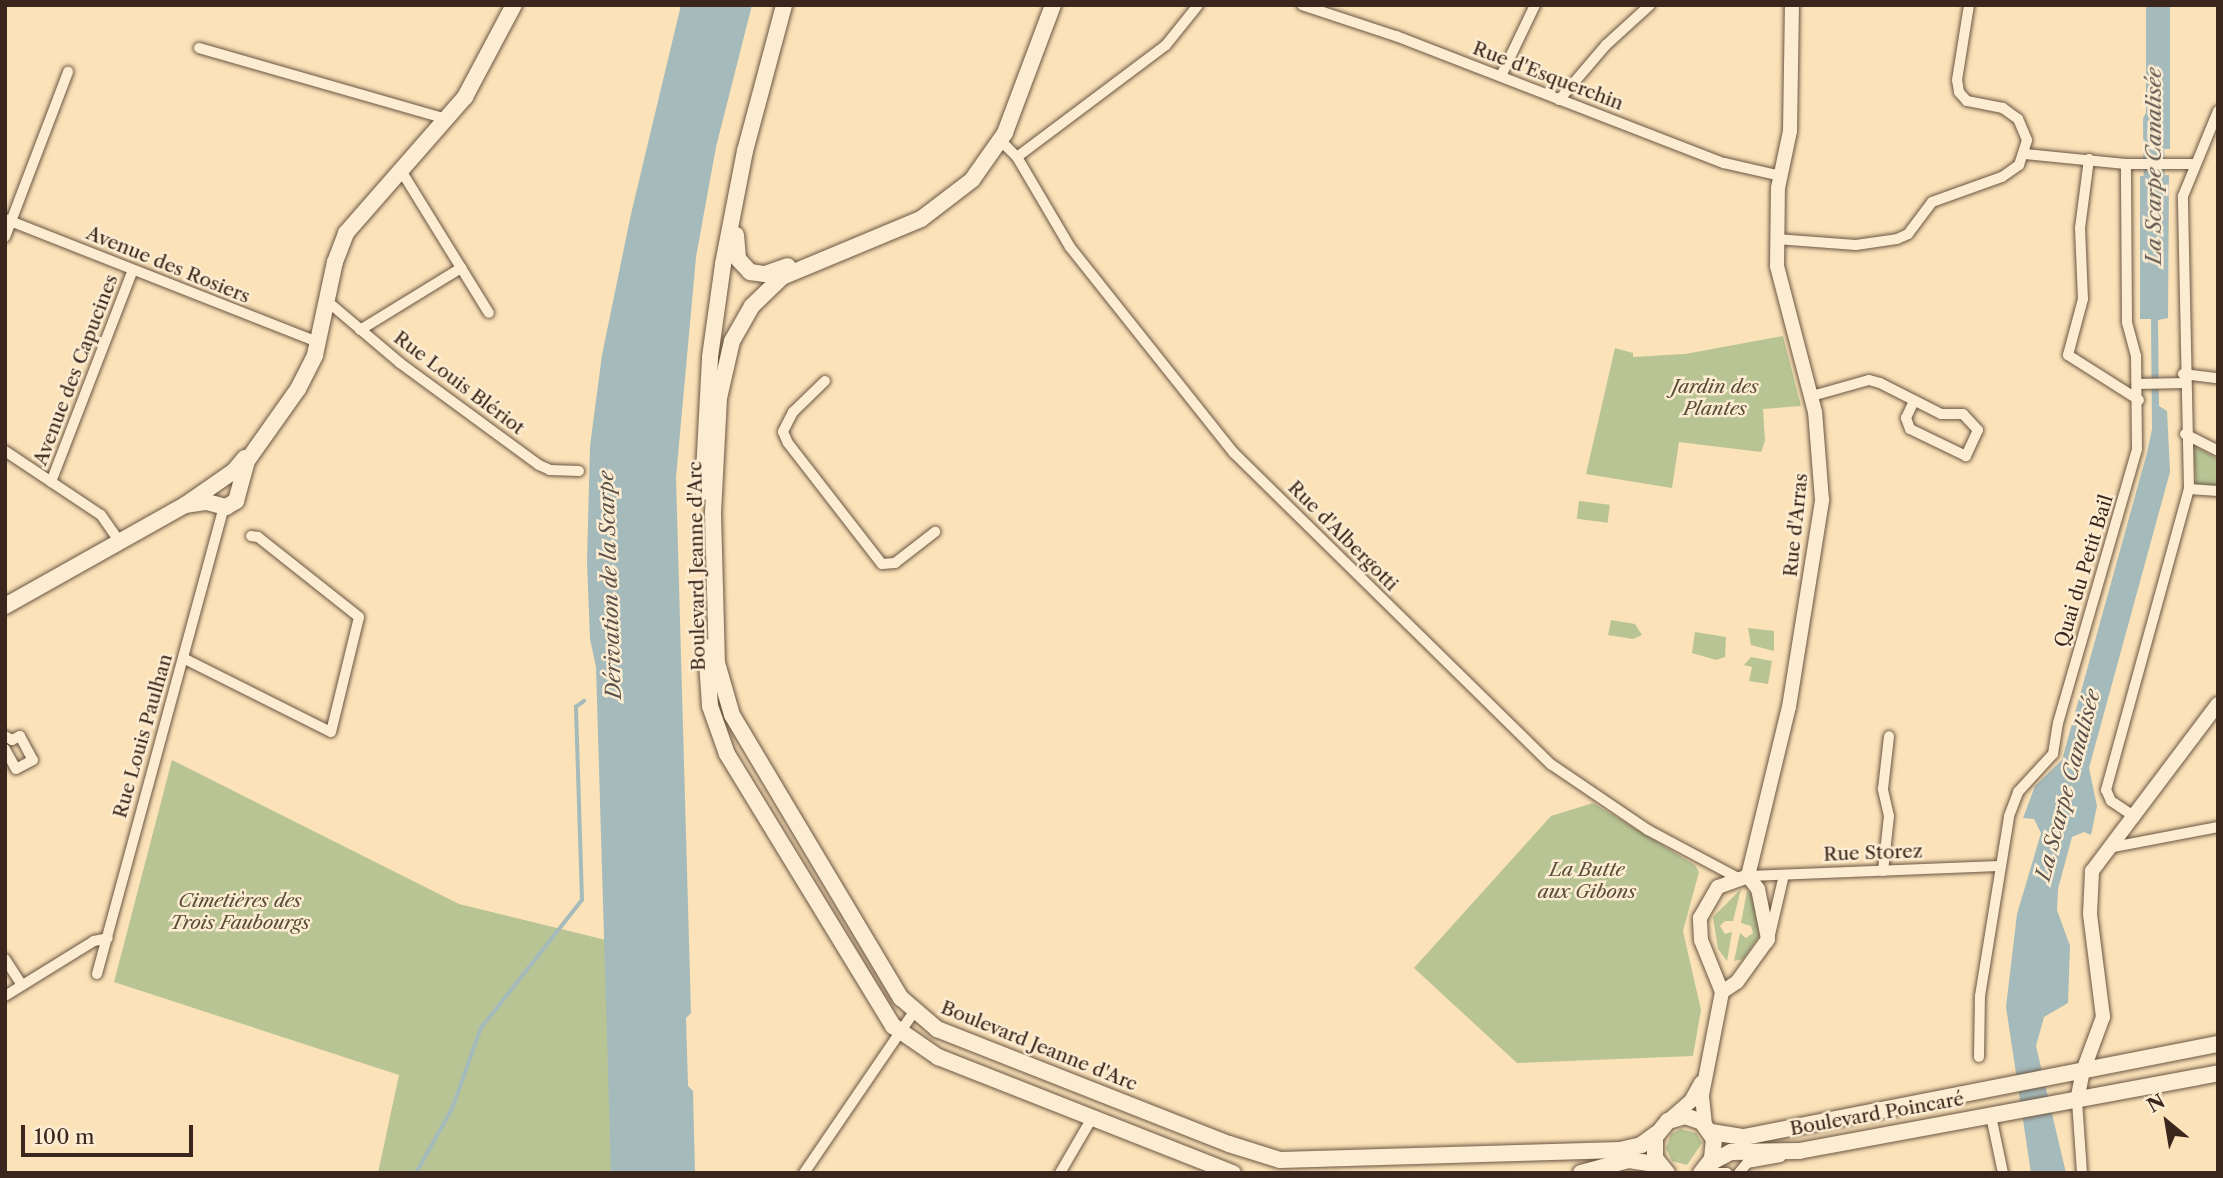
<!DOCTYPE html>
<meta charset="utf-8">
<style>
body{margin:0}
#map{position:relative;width:2223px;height:1178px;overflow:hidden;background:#fbe2b8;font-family:"Libre Caslon Text",serif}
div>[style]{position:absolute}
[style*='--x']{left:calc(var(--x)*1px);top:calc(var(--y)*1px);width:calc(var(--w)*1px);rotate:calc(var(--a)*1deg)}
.green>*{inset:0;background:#b8c494;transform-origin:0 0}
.water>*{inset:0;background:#a5baba;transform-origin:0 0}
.stream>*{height:3.5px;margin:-1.75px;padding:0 1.75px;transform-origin:1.75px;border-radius:1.75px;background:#a5baba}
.river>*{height:21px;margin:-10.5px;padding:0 10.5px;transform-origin:10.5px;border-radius:10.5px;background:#a5baba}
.roads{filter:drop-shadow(0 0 2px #6a5543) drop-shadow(0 0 2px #6a5543)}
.minor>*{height:10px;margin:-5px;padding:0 5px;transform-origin:5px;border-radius:5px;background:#fcecd1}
.tertiary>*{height:14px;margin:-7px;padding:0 7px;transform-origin:7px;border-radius:7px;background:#fcecd1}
.secondary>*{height:16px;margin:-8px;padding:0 8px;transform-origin:8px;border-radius:8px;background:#fcecd1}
span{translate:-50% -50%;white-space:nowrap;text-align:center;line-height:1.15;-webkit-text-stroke:5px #fcecd1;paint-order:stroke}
.street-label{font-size:19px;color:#3a261c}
.park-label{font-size:19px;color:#5a4e3a;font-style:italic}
.water-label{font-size:21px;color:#5a524b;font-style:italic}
.frame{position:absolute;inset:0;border:7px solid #3a261c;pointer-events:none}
.north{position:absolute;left:2132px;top:1087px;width:70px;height:70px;-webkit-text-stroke:5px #fcecd1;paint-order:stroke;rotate:330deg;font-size:19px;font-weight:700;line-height:28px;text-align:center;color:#3a261c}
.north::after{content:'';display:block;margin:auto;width:24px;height:32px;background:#3a261c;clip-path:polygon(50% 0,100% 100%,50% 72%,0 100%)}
.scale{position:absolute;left:21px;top:1125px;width:172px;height:32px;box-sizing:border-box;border:4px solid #3a261c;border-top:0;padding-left:9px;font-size:21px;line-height:24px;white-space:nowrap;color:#3a261c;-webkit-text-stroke:5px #fcecd1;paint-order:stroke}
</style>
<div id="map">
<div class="green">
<div style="clip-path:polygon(1783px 336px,1801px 406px,1763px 409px,1765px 441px,1761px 452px,1679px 442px,1672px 488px,1586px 474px,1615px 348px,1633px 353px,1633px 357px,1685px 354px)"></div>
<div style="clip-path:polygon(2193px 445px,2218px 459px,2218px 486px,2196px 484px)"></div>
<div style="left:1579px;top:501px;width:31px;height:18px;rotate:7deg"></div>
<div style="clip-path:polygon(1611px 620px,1635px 624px,1642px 635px,1633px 639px,1608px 635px)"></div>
<div style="clip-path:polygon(1748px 628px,1774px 631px,1774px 651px,1751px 645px)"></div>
<div style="clip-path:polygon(1695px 632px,1726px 637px,1725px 657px,1716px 660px,1692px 653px)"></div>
<div style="clip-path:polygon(1751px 657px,1772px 661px,1768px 684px,1749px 681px,1752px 667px,1744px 665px)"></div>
<div style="clip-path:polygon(172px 760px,459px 904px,671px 956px,677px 1173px,378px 1173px,399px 1075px,114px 982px)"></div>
<div style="clip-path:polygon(1593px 803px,1695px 865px,1699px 872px,1683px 931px,1701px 1010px,1693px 1056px,1517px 1063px,1414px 968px,1551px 816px)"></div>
<div style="clip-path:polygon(1741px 889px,1733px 921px,1725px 921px,1720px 926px,1725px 934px,1732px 932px,1727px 961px,1718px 949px,1713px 917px)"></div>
<div style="clip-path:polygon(1747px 891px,1754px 897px,1762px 932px,1743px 959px,1734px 961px,1740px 933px,1746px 938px,1753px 933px,1751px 926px,1741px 923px)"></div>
<div style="clip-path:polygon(1681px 1129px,1696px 1133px,1702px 1143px,1687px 1165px,1672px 1161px,1666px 1148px,1671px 1134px)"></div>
</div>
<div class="water">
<div style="clip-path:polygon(681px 5px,752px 5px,716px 147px,696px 257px,676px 477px,691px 1013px,686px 1018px,688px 1086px,693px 1091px,695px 1173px,611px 1173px,596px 667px,590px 639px,587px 562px,590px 446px,602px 355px,631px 214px)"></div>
<div style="left:2146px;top:5px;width:24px;height:144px"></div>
<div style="clip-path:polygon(2169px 175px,2168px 318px,2158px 320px,2159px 406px,2167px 411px,2170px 472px,2089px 768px,2097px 806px,2091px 835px,2084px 832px,2072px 837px,2058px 889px,2057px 910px,2070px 946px,2068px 1003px,2044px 1017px,2036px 1046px,2066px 1173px,2031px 1173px,2006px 1007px,2017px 914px,2041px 833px,2034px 819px,2023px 818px,2035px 786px,2062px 760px,2147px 453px,2152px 429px,2151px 319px,2140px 319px,2140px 176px)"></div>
</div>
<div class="stream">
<div style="--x:416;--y:1173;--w:73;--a:-60.6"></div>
<div style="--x:452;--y:1109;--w:86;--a:-70.3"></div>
<div style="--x:481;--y:1028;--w:163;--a:-51.7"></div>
<div style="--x:582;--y:900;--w:193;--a:-91.8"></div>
<div style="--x:576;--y:707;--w:10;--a:-37"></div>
</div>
<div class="river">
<div style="--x:2153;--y:120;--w:83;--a:89.3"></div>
</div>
<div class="roads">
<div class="minor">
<div style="--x:1302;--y:5;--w:99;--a:18.3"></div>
<div style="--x:1396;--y:36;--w:352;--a:21.2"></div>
<div style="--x:1724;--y:163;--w:58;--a:12.8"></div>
<div style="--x:199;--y:48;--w:257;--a:16"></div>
<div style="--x:1501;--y:76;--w:79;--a:-64.4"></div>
<div style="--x:1559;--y:100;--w:72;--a:-49.5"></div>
<div style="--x:1606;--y:45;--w:59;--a:-42.3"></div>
<div style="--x:1001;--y:141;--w:23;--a:45"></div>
<div style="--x:1017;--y:157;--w:104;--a:59.5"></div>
<div style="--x:1070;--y:247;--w:263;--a:51.5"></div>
<div style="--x:1234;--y:453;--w:445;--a:44.5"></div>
<div style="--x:1552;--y:765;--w:116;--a:34.1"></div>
<div style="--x:1648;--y:830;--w:100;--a:28.1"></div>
<div style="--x:2025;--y:154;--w:101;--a:5.7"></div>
<div style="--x:2126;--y:164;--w:66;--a:0"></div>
<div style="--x:1017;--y:157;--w:186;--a:-36.9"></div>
<div style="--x:1166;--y:45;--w:51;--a:-51.3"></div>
<div style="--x:2089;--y:159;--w:70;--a:97.4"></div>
<div style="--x:2080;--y:228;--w:71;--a:87.6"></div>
<div style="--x:2083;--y:299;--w:58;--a:105"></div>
<div style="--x:2068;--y:355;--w:84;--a:32.4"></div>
<div style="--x:400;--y:169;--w:169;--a:58.3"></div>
<div style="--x:5;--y:219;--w:338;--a:21.5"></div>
<div style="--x:5;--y:237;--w:177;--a:-69.1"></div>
<div style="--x:1776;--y:239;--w:80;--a:4.3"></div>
<div style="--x:1856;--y:245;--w:41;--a:-8.3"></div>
<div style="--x:1897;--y:239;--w:12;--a:-24"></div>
<div style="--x:1908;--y:234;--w:40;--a:-53"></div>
<div style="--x:1932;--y:202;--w:74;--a:-19.7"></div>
<div style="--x:2002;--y:177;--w:21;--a:-35"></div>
<div style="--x:2019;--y:165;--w:26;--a:-72"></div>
<div style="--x:2027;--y:140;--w:23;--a:-113"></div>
<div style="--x:2018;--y:119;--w:19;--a:-144"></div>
<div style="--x:2003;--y:108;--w:37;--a:-169"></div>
<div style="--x:1967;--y:101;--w:12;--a:-132"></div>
<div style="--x:1959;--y:92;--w:12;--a:-99"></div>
<div style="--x:1957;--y:80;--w:76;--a:-80.9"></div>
<div style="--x:327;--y:301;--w:96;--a:40.3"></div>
<div style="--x:400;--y:363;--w:172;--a:36.3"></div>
<div style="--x:539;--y:465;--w:12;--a:24"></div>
<div style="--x:550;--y:470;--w:29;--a:2"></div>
<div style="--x:360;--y:330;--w:119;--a:-31.5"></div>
<div style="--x:2183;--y:374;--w:35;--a:7"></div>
<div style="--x:825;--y:381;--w:45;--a:135.9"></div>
<div style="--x:793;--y:412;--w:22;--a:117"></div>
<div style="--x:783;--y:432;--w:12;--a:66"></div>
<div style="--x:788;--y:443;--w:153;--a:52.2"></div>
<div style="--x:882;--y:564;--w:13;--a:-4"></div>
<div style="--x:895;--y:563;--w:51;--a:-37.8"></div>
<div style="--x:2138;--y:384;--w:46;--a:-1.2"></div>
<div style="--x:1812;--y:396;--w:59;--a:-15.7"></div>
<div style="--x:1869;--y:380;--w:11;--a:15"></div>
<div style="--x:1880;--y:383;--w:68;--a:26.9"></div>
<div style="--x:1941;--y:414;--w:22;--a:0"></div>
<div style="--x:1963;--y:414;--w:22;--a:47"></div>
<div style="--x:1978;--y:430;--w:29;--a:115"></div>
<div style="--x:1966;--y:456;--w:62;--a:-154.3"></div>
<div style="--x:1910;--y:429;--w:12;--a:-110"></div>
<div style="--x:1906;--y:418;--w:19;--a:-65"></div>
<div style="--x:2185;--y:434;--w:37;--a:27"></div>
<div style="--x:5;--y:451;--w:115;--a:33.7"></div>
<div style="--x:101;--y:515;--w:33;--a:55"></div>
<div style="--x:51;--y:482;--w:227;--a:-68.9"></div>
<div style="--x:2189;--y:489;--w:29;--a:4"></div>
<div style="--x:183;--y:658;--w:165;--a:26.6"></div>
<div style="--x:331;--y:732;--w:118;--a:-76.3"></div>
<div style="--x:359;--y:617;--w:129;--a:-141.6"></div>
<div style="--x:258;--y:537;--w:7;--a:-172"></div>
<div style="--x:5;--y:736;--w:8;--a:30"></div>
<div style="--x:12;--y:740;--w:9;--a:-27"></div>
<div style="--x:20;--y:736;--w:27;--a:62"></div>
<div style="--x:33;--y:760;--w:19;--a:152"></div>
<div style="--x:16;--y:769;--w:23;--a:-119"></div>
<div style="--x:2135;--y:817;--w:29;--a:-146"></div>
<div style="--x:2111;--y:801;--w:12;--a:-114"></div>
<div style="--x:2106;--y:790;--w:312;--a:-74.6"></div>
<div style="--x:2189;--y:489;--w:293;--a:-91.2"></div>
<div style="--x:2183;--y:196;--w:92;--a:-67.6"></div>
<div style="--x:2108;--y:848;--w:112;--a:-10.8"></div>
<div style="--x:1883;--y:871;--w:55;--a:-83.8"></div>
<div style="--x:1889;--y:816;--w:28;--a:-103"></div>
<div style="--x:1883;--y:789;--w:53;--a:-83.5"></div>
<div style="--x:1748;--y:876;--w:252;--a:-2.3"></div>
<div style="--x:1768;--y:943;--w:70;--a:-76.8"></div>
<div style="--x:5;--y:959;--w:31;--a:57"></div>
<div style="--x:97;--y:974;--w:484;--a:-74.8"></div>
<div style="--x:5;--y:996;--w:105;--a:-31.7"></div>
<div style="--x:94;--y:941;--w:14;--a:-12"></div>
<div style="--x:1979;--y:1057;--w:61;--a:-89.1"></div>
<div style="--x:1980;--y:996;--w:182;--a:-80.8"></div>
<div style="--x:2009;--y:816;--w:26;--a:-69"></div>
<div style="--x:2018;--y:792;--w:52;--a:-47.4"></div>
<div style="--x:2053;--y:754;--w:31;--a:-81"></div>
<div style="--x:2058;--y:723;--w:285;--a:-73.9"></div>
<div style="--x:2137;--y:449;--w:93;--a:-90.6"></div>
<div style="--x:2136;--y:356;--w:35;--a:-105"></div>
<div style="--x:2127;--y:322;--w:158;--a:-90.4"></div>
<div style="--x:2077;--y:1101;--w:72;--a:86"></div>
<div style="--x:1991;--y:1116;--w:58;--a:78.1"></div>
<div style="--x:804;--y:1173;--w:194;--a:-55.7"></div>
<div style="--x:1060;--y:1173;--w:64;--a:-59.8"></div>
<div style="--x:1701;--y:1173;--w:26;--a:0"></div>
<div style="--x:1739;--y:1173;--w:13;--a:-51"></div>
<div style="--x:1747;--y:1163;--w:34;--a:-10"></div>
</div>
<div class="tertiary">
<div style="--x:1748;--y:876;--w:174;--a:-76.4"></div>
<div style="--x:1789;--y:707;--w:210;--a:-80.9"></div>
<div style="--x:1822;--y:500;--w:88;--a:-94.5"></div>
<div style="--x:1815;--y:412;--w:151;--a:-104.6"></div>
<div style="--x:1777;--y:266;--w:78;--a:-89.3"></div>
<div style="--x:1778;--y:188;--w:58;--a:-78.1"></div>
<div style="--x:1790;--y:131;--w:126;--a:-89.1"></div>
<div style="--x:1722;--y:992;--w:18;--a:-34"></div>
<div style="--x:1737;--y:982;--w:53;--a:-54.2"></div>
<div style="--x:1768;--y:939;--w:51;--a:-101.3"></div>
<div style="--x:1758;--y:889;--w:16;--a:-128"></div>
<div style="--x:2077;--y:1101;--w:31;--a:-79"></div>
<div style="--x:2083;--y:1071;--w:58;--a:-69.7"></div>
<div style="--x:2103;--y:1017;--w:104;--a:-97.2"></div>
<div style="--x:2090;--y:914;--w:43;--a:-87.3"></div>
<div style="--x:2092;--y:871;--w:209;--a:-53"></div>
<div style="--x:1669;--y:1120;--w:29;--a:-41"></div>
<div style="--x:1691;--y:1101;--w:21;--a:-61"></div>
<div style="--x:1705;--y:1125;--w:30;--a:-96"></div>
<div style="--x:1702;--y:1095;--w:105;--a:-79"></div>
<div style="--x:1722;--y:992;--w:56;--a:-112"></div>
<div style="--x:1701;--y:940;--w:22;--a:-93"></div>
<div style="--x:1700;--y:918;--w:36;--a:-60"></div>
<div style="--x:1718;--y:887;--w:32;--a:-20"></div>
</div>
<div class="secondary">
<div style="--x:1053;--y:5;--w:137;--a:110.6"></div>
<div style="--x:1005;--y:133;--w:57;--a:125.1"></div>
<div style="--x:972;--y:180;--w:64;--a:142.6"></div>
<div style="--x:921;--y:219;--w:151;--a:157.4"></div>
<div style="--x:782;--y:277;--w:42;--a:136"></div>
<div style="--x:752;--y:306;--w:40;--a:119.7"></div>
<div style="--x:732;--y:341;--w:58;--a:102.8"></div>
<div style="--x:719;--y:398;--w:115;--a:93"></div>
<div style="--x:713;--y:513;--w:150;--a:88.5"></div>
<div style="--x:717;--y:663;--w:54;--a:73.9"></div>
<div style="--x:732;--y:715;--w:330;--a:59.2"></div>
<div style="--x:901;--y:998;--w:48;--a:40.7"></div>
<div style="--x:937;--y:1029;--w:314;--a:21.5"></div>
<div style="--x:1229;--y:1144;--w:53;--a:17.4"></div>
<div style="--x:1280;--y:1160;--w:340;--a:-1.7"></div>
<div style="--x:1620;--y:1150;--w:22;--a:-13"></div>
<div style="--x:1641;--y:1145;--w:19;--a:-36"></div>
<div style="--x:736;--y:235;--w:24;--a:85"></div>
<div style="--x:738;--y:259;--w:18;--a:47"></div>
<div style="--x:750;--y:272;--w:15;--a:8"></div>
<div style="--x:765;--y:274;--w:24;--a:-19"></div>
<div style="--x:703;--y:492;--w:135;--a:-87"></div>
<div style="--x:710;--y:357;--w:94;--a:-82"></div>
<div style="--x:723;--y:264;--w:115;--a:-79"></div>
<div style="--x:745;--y:151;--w:151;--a:-75"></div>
<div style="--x:185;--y:505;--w:22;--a:-8"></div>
<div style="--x:207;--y:502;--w:20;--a:15"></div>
<div style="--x:226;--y:507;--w:12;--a:-31"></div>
<div style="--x:236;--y:501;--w:41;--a:-74.6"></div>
<div style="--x:247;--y:461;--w:88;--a:-54.7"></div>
<div style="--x:298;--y:389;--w:38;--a:-63"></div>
<div style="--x:315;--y:355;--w:95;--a:-77.9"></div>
<div style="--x:335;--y:262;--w:31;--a:-69"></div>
<div style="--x:346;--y:233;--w:181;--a:-48.8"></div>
<div style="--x:465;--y:97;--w:104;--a:-62"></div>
<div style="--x:5;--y:606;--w:206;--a:-29.3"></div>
<div style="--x:185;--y:505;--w:60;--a:-34.8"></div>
<div style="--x:234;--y:471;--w:17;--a:-50"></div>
<div style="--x:706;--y:647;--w:59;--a:86.1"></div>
<div style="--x:710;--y:706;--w:51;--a:70.5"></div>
<div style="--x:727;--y:754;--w:319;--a:58.6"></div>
<div style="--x:893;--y:1026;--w:55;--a:34.6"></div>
<div style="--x:938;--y:1057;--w:317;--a:21.5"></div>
<div style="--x:1711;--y:1132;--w:33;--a:9"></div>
<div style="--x:1744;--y:1137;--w:483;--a:-11.1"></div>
<div style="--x:1710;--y:1163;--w:24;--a:-28"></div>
<div style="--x:1731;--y:1152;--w:68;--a:-0.8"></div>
<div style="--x:1799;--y:1151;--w:426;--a:-10.5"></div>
<div style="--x:1581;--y:1173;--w:50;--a:-15.2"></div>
<div style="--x:1629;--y:1160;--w:30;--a:9"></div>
<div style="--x:1667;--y:1173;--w:19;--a:-129"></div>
<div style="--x:1655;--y:1158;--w:21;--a:-90"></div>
<div style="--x:1655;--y:1137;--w:21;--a:-51"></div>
<div style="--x:1668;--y:1121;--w:18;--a:-16"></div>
<div style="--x:1685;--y:1116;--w:18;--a:19"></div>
<div style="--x:1702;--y:1122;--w:21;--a:55"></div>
<div style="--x:1714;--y:1139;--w:20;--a:96"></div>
<div style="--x:1712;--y:1159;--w:18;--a:128"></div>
</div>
</div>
<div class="street-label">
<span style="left:1548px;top:76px;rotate:21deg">Rue d'Esquerchin</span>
<span style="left:168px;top:265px;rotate:22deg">Avenue des Rosiers</span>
<span style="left:76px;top:370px;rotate:-69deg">Avenue des Capucines</span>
<span style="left:459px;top:383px;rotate:37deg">Rue Louis Blériot</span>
<span style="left:1796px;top:525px;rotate:-84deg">Rue d'Arras</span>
<span style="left:1343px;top:536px;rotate:45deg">Rue d'Albergotti</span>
<span style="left:697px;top:566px;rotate:-91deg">Boulevard Jeanne d'Arc</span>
<span style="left:2084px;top:571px;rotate:-73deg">Quai du Petit Bail</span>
<span style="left:143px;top:736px;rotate:-74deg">Rue Louis Paulhan</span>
<span style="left:1873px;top:853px;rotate:-2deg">Rue Storez</span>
<span style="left:1039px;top:1046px;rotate:22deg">Boulevard Jeanne d'Arc</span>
<span style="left:1877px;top:1114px;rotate:-10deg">Boulevard Poincaré</span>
</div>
<div class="park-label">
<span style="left:1715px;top:398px">Jardin des<br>Plantes</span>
<span style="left:1587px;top:881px">La Butte<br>aux Gibons</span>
<span style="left:240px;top:912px">Cimetières des<br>Trois Faubourgs</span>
</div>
<div class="water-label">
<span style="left:2154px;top:166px;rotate:-90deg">La Scarpe Canalisée</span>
<span style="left:610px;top:585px;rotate:-92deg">Dérivation de la Scarpe</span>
<span style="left:2068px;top:785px;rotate:-75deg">La Scarpe Canalisée</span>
</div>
<div class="frame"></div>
<div class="north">N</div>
<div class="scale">100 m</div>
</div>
